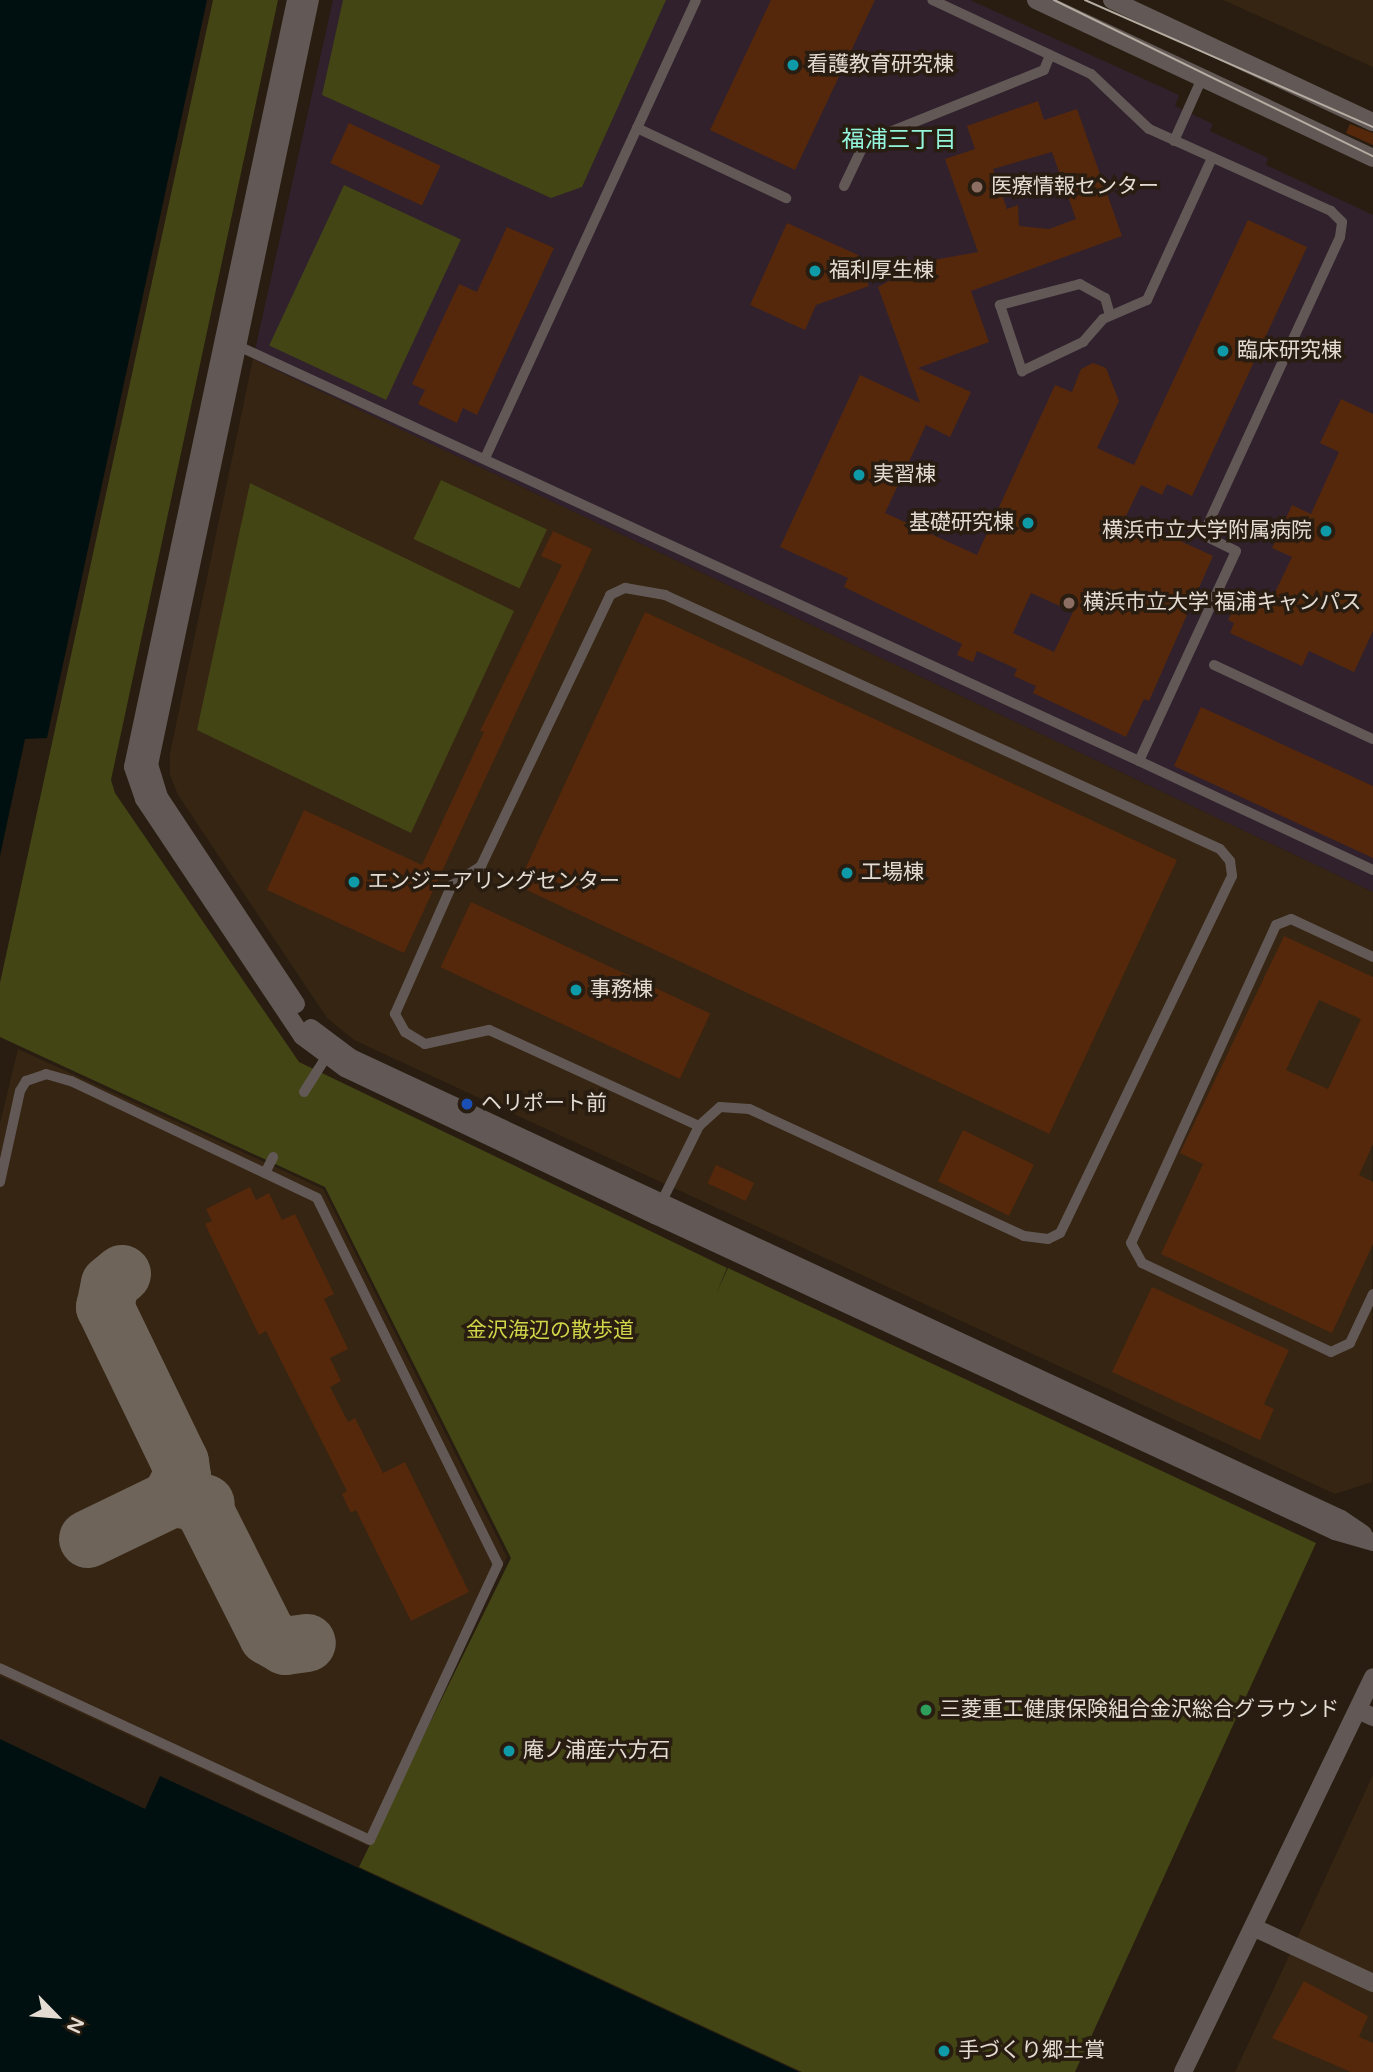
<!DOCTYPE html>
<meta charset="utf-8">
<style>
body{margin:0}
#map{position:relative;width:1373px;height:2072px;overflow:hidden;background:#281d10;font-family:"Varela Round","Noto Sans JP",sans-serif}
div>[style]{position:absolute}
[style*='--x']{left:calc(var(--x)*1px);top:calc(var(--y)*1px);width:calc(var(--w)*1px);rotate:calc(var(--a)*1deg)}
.built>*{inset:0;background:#352512}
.education>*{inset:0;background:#30212d}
.green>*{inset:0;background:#434515;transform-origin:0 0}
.water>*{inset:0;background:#001010}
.taxiway>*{height:58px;margin:-29px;padding:0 29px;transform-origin:29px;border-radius:29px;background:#6e6459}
.building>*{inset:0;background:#55280c;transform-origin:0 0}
.service>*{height:10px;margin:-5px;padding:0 5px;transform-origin:5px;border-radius:5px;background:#625956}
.minor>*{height:18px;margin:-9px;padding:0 9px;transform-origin:9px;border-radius:9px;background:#625956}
.tertiary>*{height:18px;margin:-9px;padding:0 9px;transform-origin:9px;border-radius:9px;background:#625956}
.tram>*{height:2px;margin:-1px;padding:0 1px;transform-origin:1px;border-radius:1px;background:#b5aca2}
.dots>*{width:19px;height:19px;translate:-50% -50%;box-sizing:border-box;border:4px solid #281d10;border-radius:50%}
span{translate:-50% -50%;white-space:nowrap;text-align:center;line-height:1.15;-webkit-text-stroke:7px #281d10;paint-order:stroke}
.poi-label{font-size:21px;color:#e4dcd3}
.left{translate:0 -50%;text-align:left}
.right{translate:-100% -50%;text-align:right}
.park-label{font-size:21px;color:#d0d549}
.neighbourhood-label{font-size:23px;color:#93f5dc}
.north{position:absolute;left:21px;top:1981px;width:70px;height:70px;-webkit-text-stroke:5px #281d10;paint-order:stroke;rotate:115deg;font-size:19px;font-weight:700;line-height:28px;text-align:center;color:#e4dcd3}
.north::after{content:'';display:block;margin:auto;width:24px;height:32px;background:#e4dcd3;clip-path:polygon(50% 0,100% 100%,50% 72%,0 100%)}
</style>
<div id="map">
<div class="built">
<div style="clip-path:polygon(1223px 0,1373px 0,1373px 67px)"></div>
<div style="clip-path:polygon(253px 359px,1373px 892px,1372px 1482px,1335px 1494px,354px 1040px,327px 1018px,178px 795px,170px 775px,170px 753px)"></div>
<div style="clip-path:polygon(18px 1049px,323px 1189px,507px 1557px,368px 1846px,0 1676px,0 1123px)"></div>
<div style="clip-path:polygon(1373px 1775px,1373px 2072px,1235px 2072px)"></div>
</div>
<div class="education">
<div style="clip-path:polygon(333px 0,970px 0,1179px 95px,1175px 106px,1213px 124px,1210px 131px,1268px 158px,1266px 165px,1373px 215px,1373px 892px,253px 359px)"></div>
</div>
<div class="green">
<div style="clip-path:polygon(213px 0,278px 0,111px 780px,115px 793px,299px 1062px,727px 1268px,716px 1294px,728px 1268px,1316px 1543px,1075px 2072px,802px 2072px,359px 1867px,511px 1558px,325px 1187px,0 1037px,0 983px)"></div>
<div style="clip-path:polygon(343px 0,666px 0,582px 187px,551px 198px,322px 95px)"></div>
<div style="left:344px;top:185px;width:129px;height:177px;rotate:25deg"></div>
<div style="left:441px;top:480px;width:117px;height:65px;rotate:25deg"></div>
<div style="clip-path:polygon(250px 483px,514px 611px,411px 833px,197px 730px)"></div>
</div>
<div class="water">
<div style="clip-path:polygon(0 0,207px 0,47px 738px,25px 739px,0 856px)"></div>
<div style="clip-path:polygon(0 1739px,145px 1809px,160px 1776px,799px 2072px,0 2072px)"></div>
</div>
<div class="taxiway">
<div style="--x:122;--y:1274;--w:16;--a:140"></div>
<div style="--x:110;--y:1284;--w:24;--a:102"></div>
<div style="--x:105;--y:1307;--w:172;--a:64.2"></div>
<div style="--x:180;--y:1462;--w:15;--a:82"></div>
<div style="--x:182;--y:1477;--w:24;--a:118"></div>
<div style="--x:171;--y:1498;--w:22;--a:8"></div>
<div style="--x:193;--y:1501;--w:16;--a:40"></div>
<div style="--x:205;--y:1511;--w:140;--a:63.3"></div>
<div style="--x:268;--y:1636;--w:20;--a:30"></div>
<div style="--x:285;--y:1646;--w:22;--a:-8"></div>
<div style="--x:88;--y:1539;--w:101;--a:-25.8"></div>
<div style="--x:179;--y:1495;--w:28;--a:18"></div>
</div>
<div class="building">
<div style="clip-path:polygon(771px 0,875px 0,795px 170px,710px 130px)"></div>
<div style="clip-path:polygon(evenodd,1038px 101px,1044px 120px,1077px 109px,1122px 236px,971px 291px,989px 342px,918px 368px,971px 392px,950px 437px,926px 425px,885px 513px,977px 555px,1055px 385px,1072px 392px,1081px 369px,1093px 363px,1106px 368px,1119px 401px,1097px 448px,1134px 465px,1248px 220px,1307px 247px,1192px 496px,1167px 484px,1162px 495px,1141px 485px,1126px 516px,1213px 556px,1149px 701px,1144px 699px,1126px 737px,1033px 693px,1036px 686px,1014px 676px,1017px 669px,977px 651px,973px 662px,957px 655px,962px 644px,844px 587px,848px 578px,780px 547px,860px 375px,920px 403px,878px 287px,922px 262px,978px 252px,945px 159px,975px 149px,967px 126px,1038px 101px,1052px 152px,1076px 219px,1049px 229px,1019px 226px,1018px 205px,1007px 209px,993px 169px,1052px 152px,1038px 101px,1031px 593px,1073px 612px,1054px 652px,1013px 633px,1031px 593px)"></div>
<div style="left:349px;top:123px;width:101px;height:44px;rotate:25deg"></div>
<div style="clip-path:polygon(1350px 124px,1373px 133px,1373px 145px,1346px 133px)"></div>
<div style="clip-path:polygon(787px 223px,858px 255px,869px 286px,816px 305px,805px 330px,750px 305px)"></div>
<div style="clip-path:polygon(507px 227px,554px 248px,477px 415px,463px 408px,457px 423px,418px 404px,425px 390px,412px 384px,459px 284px,477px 292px)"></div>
<div style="clip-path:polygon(1341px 399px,1373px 414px,1373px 631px,1354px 672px,1309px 651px,1302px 666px,1230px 633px,1234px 623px,1228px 620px,1237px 601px,1243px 604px,1247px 595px,1269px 605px,1292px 557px,1272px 548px,1292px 505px,1311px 514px,1339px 452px,1320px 443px)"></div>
<div style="clip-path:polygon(553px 531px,592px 549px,404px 953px,267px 890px,304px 810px,422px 865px,484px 732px,480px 731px,562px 565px,541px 556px)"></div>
<div style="left:645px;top:612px;width:587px;height:302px;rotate:25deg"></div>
<div style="clip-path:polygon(1201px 707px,1373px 786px,1373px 858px,1174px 766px)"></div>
<div style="left:471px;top:902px;width:264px;height:72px;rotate:25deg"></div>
<div style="clip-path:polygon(evenodd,1284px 936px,1373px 977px,1373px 1144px,1359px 1175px,1373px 1182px,1373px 1244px,1332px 1333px,1161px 1254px,1203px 1164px,1180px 1153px,1284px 936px,1319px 1000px,1361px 1019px,1328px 1089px,1286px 1070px,1319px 1000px)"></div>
<div style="left:963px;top:1130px;width:79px;height:57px;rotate:26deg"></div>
<div style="left:716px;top:1165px;width:42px;height:20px;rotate:25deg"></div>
<div style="clip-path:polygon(250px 1187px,256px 1200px,269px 1193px,282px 1220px,295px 1214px,334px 1294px,324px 1299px,348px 1349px,330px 1358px,341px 1381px,330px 1387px,348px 1422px,355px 1418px,383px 1473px,405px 1462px,469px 1592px,411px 1621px,356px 1510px,351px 1513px,342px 1494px,347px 1491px,266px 1331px,259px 1335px,205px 1224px,212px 1221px,206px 1209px)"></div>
<div style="clip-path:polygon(1152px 1287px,1289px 1350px,1264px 1404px,1274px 1409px,1260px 1440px,1112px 1372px)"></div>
<div style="clip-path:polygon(1304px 1981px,1368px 2016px,1359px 2037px,1373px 2043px,1373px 2072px,1351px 2072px,1272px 2038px)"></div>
</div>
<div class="service">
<div style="--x:637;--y:128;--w:165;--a:25.2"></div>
<div style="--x:1174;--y:141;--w:69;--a:-66"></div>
<div style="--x:844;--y:186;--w:49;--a:-64.5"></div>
<div style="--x:865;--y:142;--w:193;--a:-21.9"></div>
<div style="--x:1044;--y:70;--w:16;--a:-68"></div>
<div style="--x:1110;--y:315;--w:18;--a:-106"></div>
<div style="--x:1105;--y:298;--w:29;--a:-151"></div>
<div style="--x:1080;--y:284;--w:83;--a:165.3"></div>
<div style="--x:1000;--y:305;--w:70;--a:71.6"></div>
<div style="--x:1022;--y:371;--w:68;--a:-25.4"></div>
<div style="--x:1083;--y:342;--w:30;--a:-49"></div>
<div style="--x:1103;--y:319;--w:48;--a:-23.4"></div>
<div style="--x:1147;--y:300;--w:156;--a:-65.4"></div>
<div style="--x:234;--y:344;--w:996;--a:24.74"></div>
<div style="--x:1139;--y:761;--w:231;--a:-65.2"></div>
<div style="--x:1236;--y:551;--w:37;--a:-154"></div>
<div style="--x:1203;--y:535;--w:328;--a:-65.3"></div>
<div style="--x:1340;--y:237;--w:15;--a:-82"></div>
<div style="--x:1342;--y:222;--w:16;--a:-135"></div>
<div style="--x:1331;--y:211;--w:200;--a:-155.7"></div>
<div style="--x:1149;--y:129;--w:80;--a:-136.5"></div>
<div style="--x:1091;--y:74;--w:175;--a:-155"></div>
<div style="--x:486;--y:456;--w:502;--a:-65.27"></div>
<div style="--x:1214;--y:665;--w:175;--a:25"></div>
<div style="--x:1139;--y:761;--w:258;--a:25"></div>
<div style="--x:1373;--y:957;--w:90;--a:-155.1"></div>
<div style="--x:1291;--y:919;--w:16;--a:158"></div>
<div style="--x:1276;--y:925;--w:349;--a:114.5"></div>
<div style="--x:1131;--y:1243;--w:23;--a:61"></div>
<div style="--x:1142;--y:1263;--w:209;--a:25.2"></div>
<div style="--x:1331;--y:1352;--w:21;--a:-25"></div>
<div style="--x:1350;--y:1343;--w:54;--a:-64.9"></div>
<div style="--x:304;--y:1092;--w:45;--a:-57.7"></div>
<div style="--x:265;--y:1173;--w:18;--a:-63"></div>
<div style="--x:0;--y:1182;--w:93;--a:-77.6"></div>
<div style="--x:20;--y:1091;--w:12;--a:-59"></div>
<div style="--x:26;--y:1081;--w:21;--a:-19"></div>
<div style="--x:46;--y:1074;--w:26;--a:16"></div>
<div style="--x:71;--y:1081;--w:272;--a:25.4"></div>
<div style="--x:317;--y:1198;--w:408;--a:63.7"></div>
<div style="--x:498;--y:1564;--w:304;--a:114.9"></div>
<div style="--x:370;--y:1840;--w:408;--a:-155.1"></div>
<div style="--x:660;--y:1205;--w:88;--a:-63.7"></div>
<div style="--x:699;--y:1126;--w:231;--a:-155.4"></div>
<div style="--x:489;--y:1030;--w:66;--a:167.7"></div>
<div style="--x:425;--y:1044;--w:23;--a:-149"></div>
<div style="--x:405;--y:1032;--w:21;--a:-119"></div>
<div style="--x:395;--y:1014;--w:141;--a:-66.2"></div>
<div style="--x:452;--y:885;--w:35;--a:-33"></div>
<div style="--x:481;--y:866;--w:300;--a:-64.5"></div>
<div style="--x:610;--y:595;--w:17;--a:-25"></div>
<div style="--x:625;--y:588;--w:41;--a:9.9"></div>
<div style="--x:665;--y:595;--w:610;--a:24.59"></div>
<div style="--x:1220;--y:849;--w:16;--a:50"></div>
<div style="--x:1230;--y:861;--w:15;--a:82"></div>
<div style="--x:1232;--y:876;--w:396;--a:115.7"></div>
<div style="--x:1060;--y:1233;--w:13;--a:153"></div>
<div style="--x:1048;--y:1239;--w:24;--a:-173"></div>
<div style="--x:1024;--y:1236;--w:303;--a:-155.2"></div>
<div style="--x:749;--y:1109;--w:29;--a:-176"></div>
<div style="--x:720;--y:1107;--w:28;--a:138"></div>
</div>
<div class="minor">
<div style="--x:1358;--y:1710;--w:17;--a:25"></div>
<div style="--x:1255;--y:1928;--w:130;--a:25"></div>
</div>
<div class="tertiary">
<div style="--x:296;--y:0;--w:784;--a:102"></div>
<div style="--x:133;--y:767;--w:34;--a:71"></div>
<div style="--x:144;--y:799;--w:285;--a:56.3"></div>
<div style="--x:302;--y:1036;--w:54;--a:36.7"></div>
<div style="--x:345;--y:1068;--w:343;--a:25.4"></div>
<div style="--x:655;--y:1215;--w:750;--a:24.92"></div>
<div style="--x:1335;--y:1531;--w:40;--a:16"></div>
<div style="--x:1036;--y:0;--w:372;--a:25.1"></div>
<div style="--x:1112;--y:0;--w:288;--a:25.1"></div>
<div style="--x:296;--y:1004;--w:248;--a:-123.5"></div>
<div style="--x:159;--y:797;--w:34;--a:-107"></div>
<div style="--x:149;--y:765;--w:782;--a:-78.12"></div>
<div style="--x:311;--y:1028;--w:50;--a:36.9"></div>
<div style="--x:351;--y:1058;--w:1092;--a:24.97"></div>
<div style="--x:1341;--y:1519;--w:27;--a:34"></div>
<div style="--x:1183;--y:2072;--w:438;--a:-64.3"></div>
</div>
<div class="tram">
<div style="--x:1054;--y:0;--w:355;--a:26.1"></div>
<div style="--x:1085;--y:0;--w:315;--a:23.8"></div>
</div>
<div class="dots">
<div style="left:793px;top:65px;background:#0f9aa8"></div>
<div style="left:977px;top:187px;background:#8d6e63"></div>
<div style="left:815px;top:271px;background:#0f9aa8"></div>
<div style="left:1223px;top:351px;background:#0f9aa8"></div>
<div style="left:859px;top:475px;background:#0f9aa8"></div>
<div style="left:1028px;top:523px;background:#0f9aa8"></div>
<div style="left:1326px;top:531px;background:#0f9aa8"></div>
<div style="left:1069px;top:603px;background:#8d6e63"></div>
<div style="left:847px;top:873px;background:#0f9aa8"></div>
<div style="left:354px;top:882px;background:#0f9aa8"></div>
<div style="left:576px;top:990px;background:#0f9aa8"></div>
<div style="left:467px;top:1104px;background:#1a4fb4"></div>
<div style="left:926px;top:1710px;background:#2e9e5b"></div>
<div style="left:509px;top:1751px;background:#0f9aa8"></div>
<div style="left:944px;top:2051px;background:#0f9aa8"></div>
</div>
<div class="poi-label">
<span class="left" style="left:807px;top:65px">看護教育研究棟</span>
<span class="left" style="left:991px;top:187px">医療情報センター</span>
<span class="left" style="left:829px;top:271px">福利厚生棟</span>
<span class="left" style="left:1237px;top:351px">臨床研究棟</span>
<span class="left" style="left:873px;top:475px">実習棟</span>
<span class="right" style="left:1014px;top:523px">基礎研究棟</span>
<span class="right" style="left:1312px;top:531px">横浜市立大学附属病院</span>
<span class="left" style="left:1083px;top:603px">横浜市立大学 福浦キャンパス</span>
<span class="left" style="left:861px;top:873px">工場棟</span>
<span class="left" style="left:368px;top:882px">エンジニアリングセンター</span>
<span class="left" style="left:590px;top:990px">事務棟</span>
<span class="left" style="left:481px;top:1104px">ヘリポート前</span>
<span class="left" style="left:940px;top:1710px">三菱重工健康保険組合金沢総合グラウンド</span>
<span class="left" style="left:523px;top:1751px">庵ノ浦産六方石</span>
<span class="left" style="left:958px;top:2051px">手づくり郷土賞</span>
</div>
<div class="park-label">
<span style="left:550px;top:1331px">金沢海辺の散歩道</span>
</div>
<div class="neighbourhood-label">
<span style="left:899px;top:140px">福浦三丁目</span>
</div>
<div class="north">N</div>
</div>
